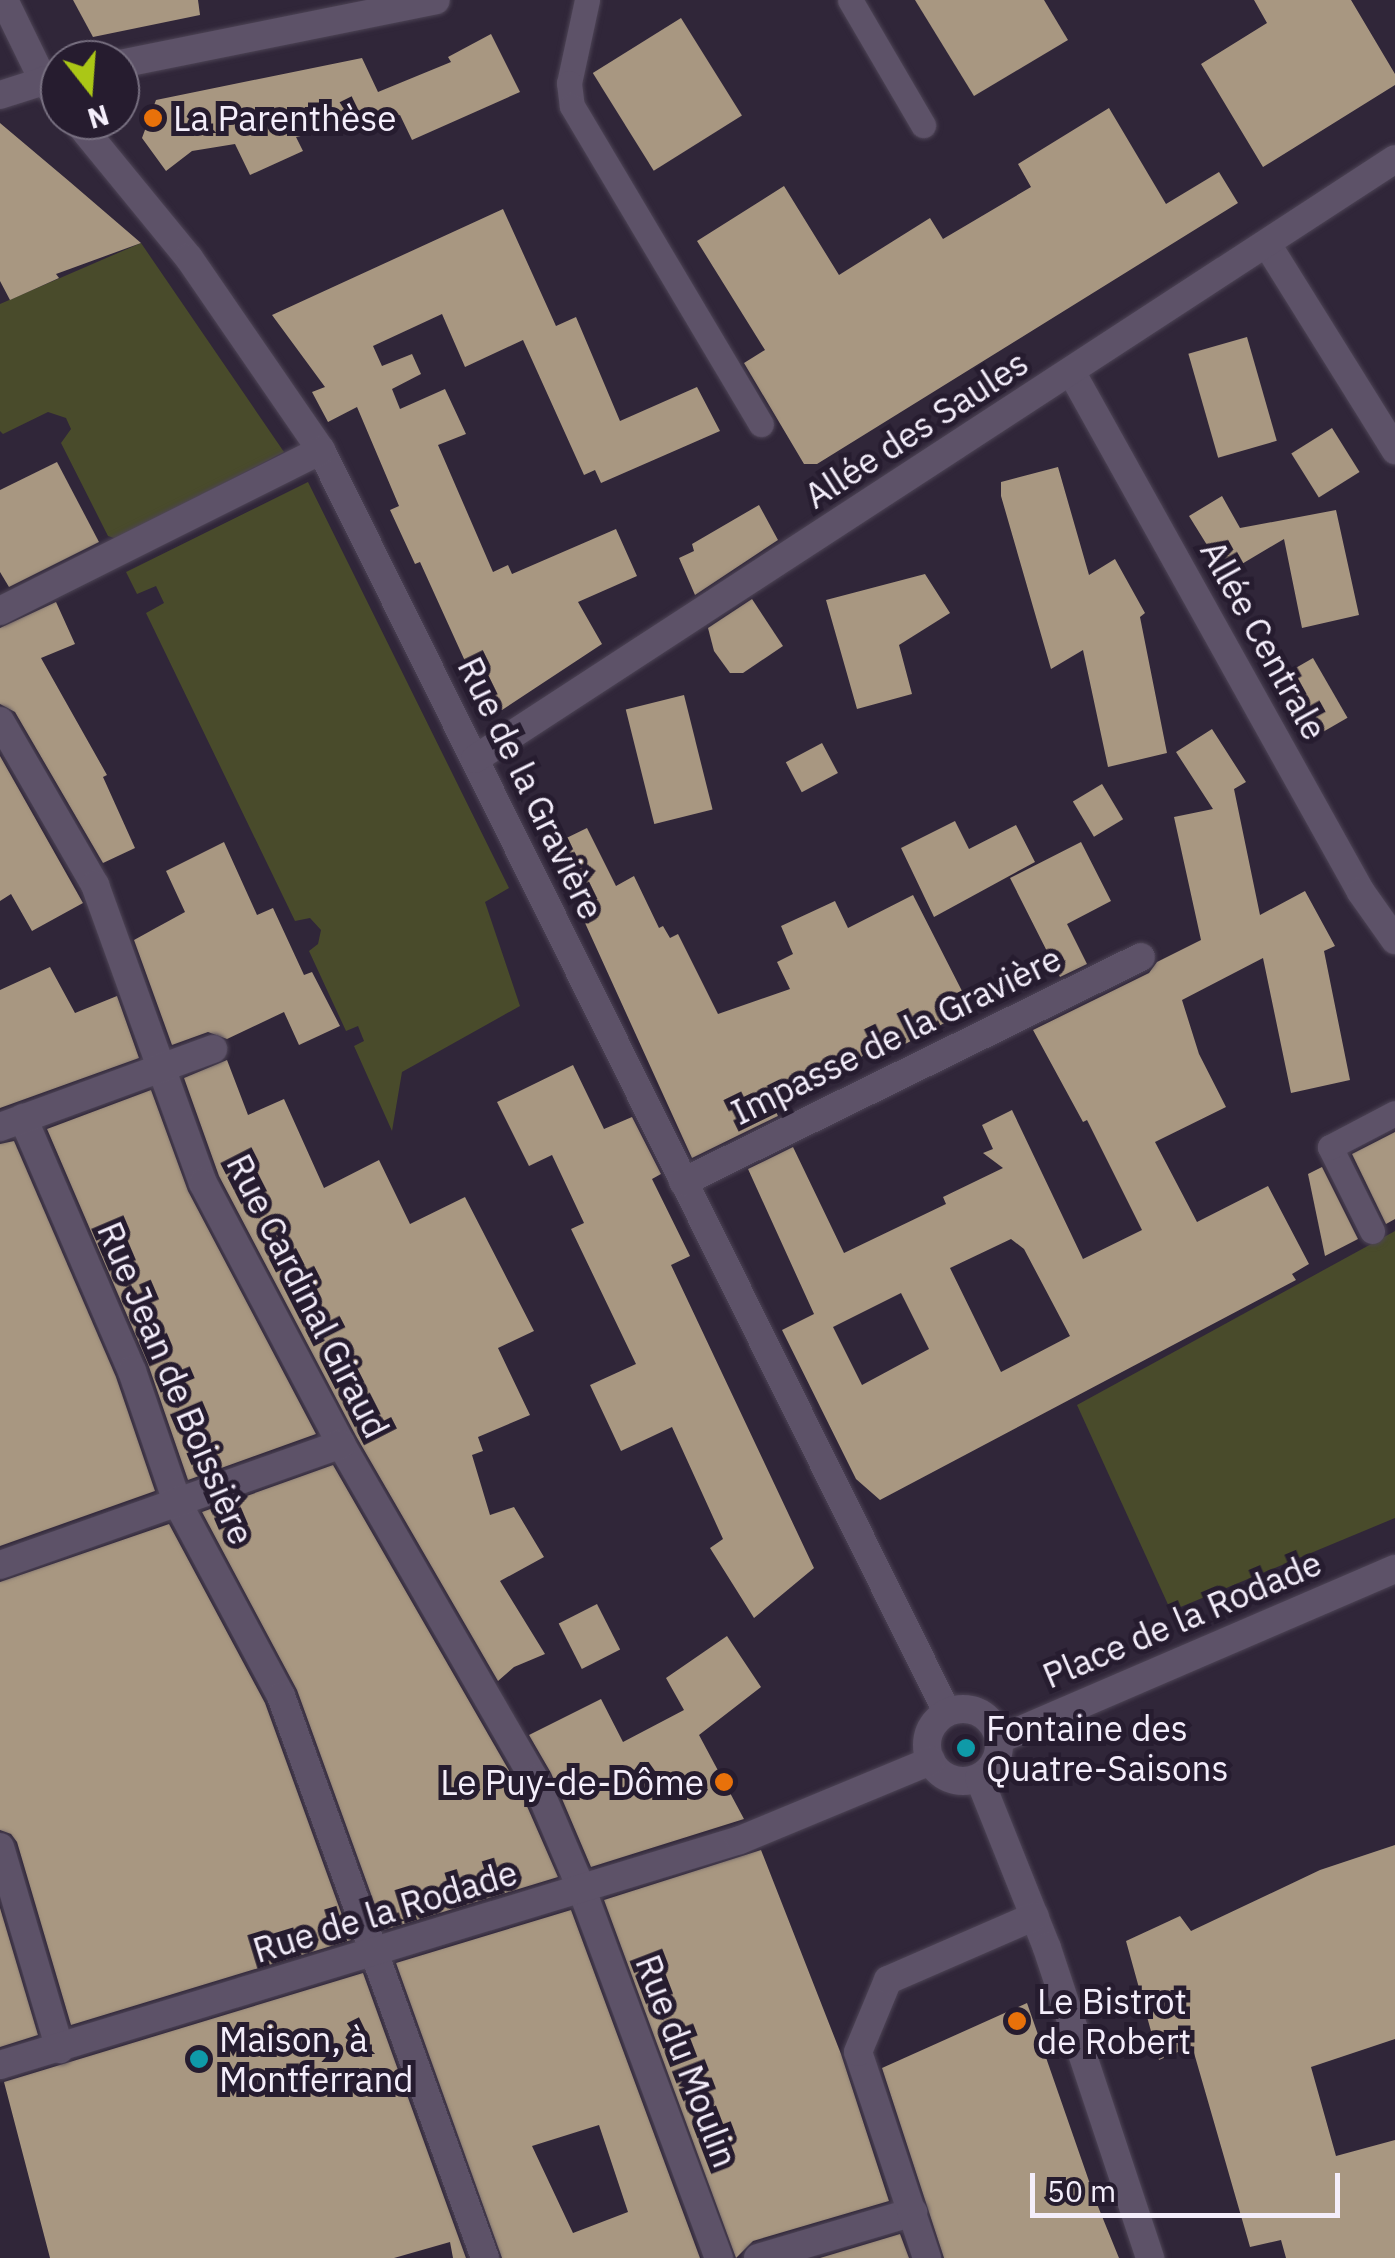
<!DOCTYPE html>
<meta charset="utf-8">
<style>
body{margin:0}
#map{position:relative;width:1395px;height:2258px;overflow:hidden;background:#302639;font-family:"IBM Plex Sans",sans-serif}
div>[style]{position:absolute}
[style*='--x']{left:calc(var(--x)*1px);top:calc(var(--y)*1px);width:calc(var(--w)*1px);rotate:calc(var(--a)*1deg)}
.green>*{inset:0;background:#494b2b}
.building>*{inset:0;background:#a89781;transform-origin:0 0}
.roads{filter:drop-shadow(0 0 2px #4d4455) drop-shadow(0 0 2px #4d4455)}
.service>*{height:25px;margin:-12.5px;padding:0 12.5px;transform-origin:12.5px;border-radius:12.5px;background:#5d5268}
.minor>*{height:28px;margin:-14px;padding:0 14px;transform-origin:14px;border-radius:14px;background:#5d5268}
.minor>.ring{margin:-14px;padding:0;box-sizing:content-box;background:none;border:28px solid #5d5268;border-radius:50%}
.dots>*{width:28px;height:28px;translate:-50% -50%;box-sizing:border-box;border:5px solid #261c2f;border-radius:50%}
span{translate:-50% -50%;white-space:nowrap;text-align:center;line-height:1.15;-webkit-text-stroke:10px #261c2f;paint-order:stroke}
.poi-label{font-size:35px;color:#f4eefb}
.left{translate:0 -50%;text-align:left}
.right{translate:-100% -50%;text-align:right}
.street-label{font-size:35px;color:#f4eefb}
.north{position:absolute;left:40px;top:40px;width:100px;height:100px;box-sizing:border-box;background:#261c2f;border:2px solid #787081;border-radius:50%;rotate:163deg;font-size:28px;font-weight:700;line-height:40px;text-align:center;color:#f4eefb}
.north::after{content:'';display:block;margin:auto;width:35px;height:45px;background:#abc716;clip-path:polygon(50% 0,100% 100%,50% 72%,0 100%)}
.scale{position:absolute;left:1030px;top:2173px;width:310px;height:45px;box-sizing:border-box;border:5px solid #f4eefb;border-top:0;padding-left:12px;font-size:30px;line-height:35px;white-space:nowrap;color:#f4eefb;-webkit-text-stroke:8px #261c2f;paint-order:stroke}
</style>
<div id="map">
<div class="green">
<div style="clip-path:polygon(141px 243px,284px 452px,117px 539px,108px 536px,61px 443px,71px 429px,66px 418px,48px 412px,3px 434px,0 431px,0 304px)"></div>
<div style="clip-path:polygon(308px 482px,509px 888px,485px 902px,520px 1006px,402px 1072px,392px 1131px,354px 1046px,364px 1041px,358px 1026px,346px 1031px,309px 951px,318px 944px,321px 930px,310px 918px,295px 921px,146px 613px,164px 603px,156px 586px,137px 594px,126px 572px)"></div>
<div style="clip-path:polygon(1395px 1231px,1395px 1518px,1171px 1611px,1077px 1405px)"></div>
</div>
<div class="building">
<div style="clip-path:polygon(73px 0,198px 0,200px 15px,93px 37px)"></div>
<div style="clip-path:polygon(915px 0,1044px 0,1068px 40px,974px 96px)"></div>
<div style="clip-path:polygon(1254px 0,1351px 0,1395px 74px,1395px 85px,1263px 167px,1201px 64px,1267px 23px)"></div>
<div style="left:681px;top:18px;width:115px;height:104px;rotate:58deg"></div>
<div style="clip-path:polygon(491px 34px,520px 92px,412px 140px,400px 115px,296px 137px,303px 151px,250px 175px,235px 144px,192px 151px,166px 171px,142px 138px,156px 100px,362px 58px,378px 92px,451px 62px,448px 57px)"></div>
<div style="clip-path:polygon(1109px 108px,1166px 204px,1219px 172px,1238px 203px,817px 464px,804px 464px,744px 363px,765px 350px,697px 241px,784px 186px,839px 275px,930px 218px,943px 239px,1031px 187px,1018px 164px)"></div>
<div style="clip-path:polygon(0 123px,70px 182px,141px 243px,56px 274px,59px 278px,10px 300px,0 281px)"></div>
<div style="clip-path:polygon(503px 209px,556px 326px,576px 317px,620px 421px,697px 387px,720px 431px,601px 483px,595px 470px,584px 475px,523px 340px,465px 367px,442px 314px,373px 346px,382px 366px,412px 354px,421px 374px,392px 389px,400px 409px,445px 389px,466px 434px,438px 445px,493px 572px,508px 565px,512px 574px,616px 529px,637px 576px,578px 602px,602px 644px,502px 710px,484px 703px,420px 562px,415px 564px,390px 510px,399px 506px,357px 407px,328px 422px,312px 392px,325px 387px,272px 315px)"></div>
<div style="left:1247px;top:337px;width:108px;height:61px;rotate:74deg"></div>
<div style="left:1332px;top:428px;width:52px;height:48px;rotate:58deg"></div>
<div style="clip-path:polygon(57px 462px,99px 542px,9px 587px,0 572px,0 490px)"></div>
<div style="clip-path:polygon(1058px 467px,1089px 575px,1115px 559px,1145px 613px,1140px 617px,1167px 753px,1108px 767px,1083px 650px,1051px 669px,1001px 496px,1001px 482px)"></div>
<div style="clip-path:polygon(1222px 496px,1240px 528px,1336px 510px,1359px 615px,1302px 628px,1284px 539px,1225px 574px,1189px 516px)"></div>
<div style="clip-path:polygon(759px 505px,778px 540px,695px 595px,679px 558px,694px 551px,692px 544px)"></div>
<div style="clip-path:polygon(925px 574px,950px 613px,899px 645px,912px 694px,857px 709px,826px 600px)"></div>
<div style="clip-path:polygon(752px 599px,783px 646px,743px 673px,730px 673px,714px 651px,708px 628px)"></div>
<div style="clip-path:polygon(56px 602px,75px 644px,41px 658px,107px 775px,103px 777px,135px 848px,103px 863px,15px 712px,0 704px,0 628px)"></div>
<div style="left:1313px;top:658px;width:69px;height:33px;rotate:60deg"></div>
<div style="left:684px;top:695px;width:118px;height:60px;rotate:76deg"></div>
<div style="clip-path:polygon(evenodd,1212px 729px,1246px 782px,1234px 789px,1260px 915px,1305px 891px,1335px 946px,1324px 951px,1350px 1080px,1291px 1093px,1263px 958px,1182px 1000px,1199px 1054px,1226px 1107px,1155px 1142px,1197px 1222px,1268px 1186px,1309px 1264px,1292px 1274px,1296px 1280px,880px 1500px,856px 1479px,782px 1330px,814px 1314px,748px 1169px,793px 1147px,844px 1253px,946px 1204px,943px 1197px,1003px 1168px,983px 1153px,993px 1149px,982px 1125px,1012px 1110px,1083px 1259px,1142px 1230px,1087px 1120px,1083px 1122px,1033px 1030px,1149px 973px,1157px 962px,1201px 940px,1174px 817px,1213px 809px,1176px 752px,1212px 729px,1011px 1239px,1024px 1249px,1070px 1336px,1001px 1372px,950px 1268px,1011px 1239px,1212px 729px,901px 1293px,929px 1349px,862px 1385px,833px 1327px,901px 1293px)"></div>
<div style="left:822px;top:743px;width:34px;height:41px;rotate:62deg"></div>
<div style="clip-path:polygon(0 756px,83px 903px,32px 931px,11px 894px,0 901px)"></div>
<div style="left:1102px;top:784px;width:41px;height:34px;rotate:59deg"></div>
<div style="clip-path:polygon(955px 821px,969px 849px,1016px 825px,1035px 862px,934px 917px,901px 848px)"></div>
<div style="clip-path:polygon(587px 828px,616px 886px,634px 876px,659px 928px,663px 926px,670px 938px,678px 934px,718px 1014px,790px 989px,777px 962px,793px 954px,781px 926px,835px 901px,848px 928px,913px 895px,962px 991px,956px 994px,965px 1012px,879px 1058px,875px 1050px,771px 1101px,778px 1116px,692px 1158px,550px 846px)"></div>
<div style="clip-path:polygon(224px 842px,257px 915px,273px 908px,304px 975px,312px 972px,340px 1026px,299px 1045px,284px 1012px,227px 1039px,208px 1032px,172px 1045px,134px 940px,185px 912px,166px 871px)"></div>
<div style="clip-path:polygon(1081px 842px,1111px 901px,1067px 924px,1087px 964px,1060px 977px,1010px 878px)"></div>
<div style="clip-path:polygon(50px 967px,75px 1013px,117px 996px,139px 1058px,0 1108px,0 990px)"></div>
<div style="clip-path:polygon(227px 1060px,248px 1115px,284px 1099px,324px 1188px,379px 1160px,410px 1224px,465px 1197px,534px 1331px,498px 1348px,530px 1415px,478px 1437px,483px 1451px,472px 1455px,490px 1515px,514px 1507px,544px 1557px,500px 1581px,545px 1654px,514px 1667px,498px 1681px,356px 1436px,219px 1176px,184px 1078px)"></div>
<div style="clip-path:polygon(573px 1065px,604px 1129px,632px 1117px,661px 1174px,652px 1179px,690px 1256px,671px 1265px,814px 1568px,754px 1618px,710px 1548px,723px 1539px,672px 1427px,621px 1451px,590px 1385px,636px 1364px,571px 1229px,584px 1223px,552px 1155px,529px 1166px,497px 1102px)"></div>
<div style="clip-path:polygon(151px 1090px,188px 1191px,316px 1434px,188px 1480px,148px 1364px,47px 1129px)"></div>
<div style="clip-path:polygon(1395px 1132px,1395px 1219px,1386px 1224px,1352px 1154px)"></div>
<div style="clip-path:polygon(14px 1141px,116px 1377px,155px 1491px,0 1546px,0 1144px)"></div>
<div style="clip-path:polygon(1322px 1167px,1358px 1239px,1325px 1256px,1308px 1174px)"></div>
<div style="clip-path:polygon(333px 1465px,519px 1788px,558px 1877px,384px 1930px,297px 1690px,202px 1512px)"></div>
<div style="clip-path:polygon(169px 1524px,265px 1703px,351px 1940px,71px 2025px,17px 1842px,11px 1834px,0 1830px,0 1582px)"></div>
<div style="left:597px;top:1604px;width:51px;height:43px;rotate:63deg"></div>
<div style="clip-path:polygon(727px 1636px,761px 1687px,699px 1735px,744px 1819px,591px 1867px,551px 1773px,529px 1735px,601px 1699px,623px 1742px,684px 1710px,666px 1678px)"></div>
<div style="clip-path:polygon(1395px 1845px,1395px 2039px,1311px 2067px,1336px 2156px,1395px 2140px,1395px 2258px,1286px 2258px,1281px 2240px,1250px 2247px,1192px 2046px,1159px 2060px,1126px 1941px,1180px 1916px,1191px 1931px,1320px 1870px)"></div>
<div style="clip-path:polygon(761px 1850px,841px 2054px,889px 2201px,753px 2241px,736px 2258px,604px 1900px)"></div>
<div style="clip-path:polygon(0 1908px,38px 2035px,0 2047px)"></div>
<div style="clip-path:polygon(evenodd,571px 1910px,700px 2258px,502px 2258px,396px 1963px,571px 1910px,599px 2125px,628px 2212px,573px 2233px,532px 2146px,599px 2125px)"></div>
<div style="clip-path:polygon(363px 1973px,466px 2258px,453px 2258px,450px 2242px,394px 2258px,50px 2258px,4px 2082px)"></div>
<div style="clip-path:polygon(1027px 2003px,1097px 2204px,1119px 2258px,944px 2258px,882px 2068px)"></div>
<div style="clip-path:polygon(900px 2234px,909px 2258px,820px 2258px)"></div>
</div>
<div class="roads">
<div class="service">
<div style="--x:587;--y:0;--w:85;--a:102.2"></div>
<div style="--x:569;--y:83;--w:23;--a:83"></div>
<div style="--x:572;--y:106;--w:370;--a:59.3"></div>
<div style="--x:850;--y:0;--w:145;--a:59.7"></div>
<div style="--x:1372;--y:1231;--w:94;--a:-116.6"></div>
<div style="--x:1330;--y:1147;--w:73;--a:-27.6"></div>
</div>
<div class="minor">
<div style="--x:4;--y:0;--w:89;--a:64"></div>
<div style="--x:43;--y:80;--w:27;--a:51"></div>
<div style="--x:120;--y:64;--w:322;--a:-11.4"></div>
<div style="--x:0;--y:95;--w:63;--a:-17.6"></div>
<div style="--x:76;--y:120;--w:178;--a:50.7"></div>
<div style="--x:189;--y:258;--w:233;--a:55.5"></div>
<div style="--x:321;--y:450;--w:1409;--a:63.62"></div>
<div style="--x:1267;--y:244;--w:243;--a:58.1"></div>
<div style="--x:1072;--y:373;--w:594;--a:60.89"></div>
<div style="--x:1361;--y:892;--w:59;--a:54.7"></div>
<div style="--x:0;--y:611;--w:359;--a:-26.6"></div>
<div style="--x:0;--y:721;--w:190;--a:59.9"></div>
<div style="--x:95;--y:885;--w:317;--a:70.1"></div>
<div style="--x:203;--y:1183;--w:295;--a:62.1"></div>
<div style="--x:341;--y:1444;--w:388;--a:60"></div>
<div style="--x:535;--y:1780;--w:120;--a:66.9"></div>
<div style="--x:582;--y:1890;--w:393;--a:69.6"></div>
<div style="--x:475;--y:759;--w:1098;--a:-33.11"></div>
<div style="--x:23;--y:1118;--w:275;--a:66.7"></div>
<div style="--x:132;--y:1371;--w:139;--a:71"></div>
<div style="--x:177;--y:1502;--w:220;--a:61.8"></div>
<div style="--x:281;--y:1696;--w:598;--a:70.05"></div>
<div style="--x:0;--y:1127;--w:227;--a:-20.1"></div>
<div style="--x:683;--y:1182;--w:510;--a:-26.16"></div>
<div style="--x:0;--y:1565;--w:362;--a:-19.5"></div>
<div class="ring" style="left:927px;top:1709px;width:44px;height:44px"></div>
<div style="--x:1000;--y:1739;--w:430;--a:-23.3"></div>
<div style="--x:979;--y:1778;--w:183;--a:68.2"></div>
<div style="--x:1047;--y:1948;--w:327;--a:71.6"></div>
<div style="--x:0;--y:1847;--w:211;--a:73.5"></div>
<div style="--x:0;--y:2065;--w:773;--a:-16.91"></div>
<div style="--x:740;--y:1840;--w:207;--a:-22.5"></div>
<div style="--x:758;--y:2258;--w:162;--a:-16.5"></div>
<div style="--x:927;--y:2258;--w:217;--a:-108.5"></div>
<div style="--x:858;--y:2052;--w:78;--a:-67.4"></div>
<div style="--x:888;--y:1980;--w:160;--a:-23.5"></div>
</div>
</div>
<div class="dots">
<div style="left:153px;top:118px;background:#e8710a"></div>
<div style="left:966px;top:1748px;background:#0f9aa8"></div>
<div style="left:724px;top:1782px;background:#e8710a"></div>
<div style="left:1017px;top:2021px;background:#e8710a"></div>
<div style="left:199px;top:2059px;background:#0f9aa8"></div>
</div>
<div class="poi-label">
<span class="left" style="left:173px;top:118px">La Parenthèse</span>
<span class="left" style="left:986px;top:1748px">Fontaine des<br>Quatre-Saisons</span>
<span class="right" style="left:704px;top:1782px">Le Puy-de-Dôme</span>
<span class="left" style="left:1037px;top:2021px">Le Bistrot<br>de Robert</span>
<span class="left" style="left:219px;top:2059px">Maison, à<br>Montferrand</span>
</div>
<div class="street-label">
<span style="left:916px;top:429px;rotate:-33deg">Allée des Saules</span>
<span style="left:1264px;top:640px;rotate:61deg">Allée Centrale</span>
<span style="left:531px;top:788px;rotate:64deg">Rue de la Gravière</span>
<span style="left:896px;top:1035px;rotate:-26deg">Impasse de la Gravière</span>
<span style="left:308px;top:1296px;rotate:63deg">Rue Cardinal Giraud</span>
<span style="left:176px;top:1383px;rotate:67deg">Rue Jean de Boissière</span>
<span style="left:1182px;top:1619px;rotate:-23deg">Place de la Rodade</span>
<span style="left:385px;top:1911px;rotate:-17deg">Rue de la Rodade</span>
<span style="left:687px;top:2061px;rotate:69deg">Rue du Moulin</span>
</div>
<div class="north">N</div>
<div class="scale">50 m</div>
</div>
